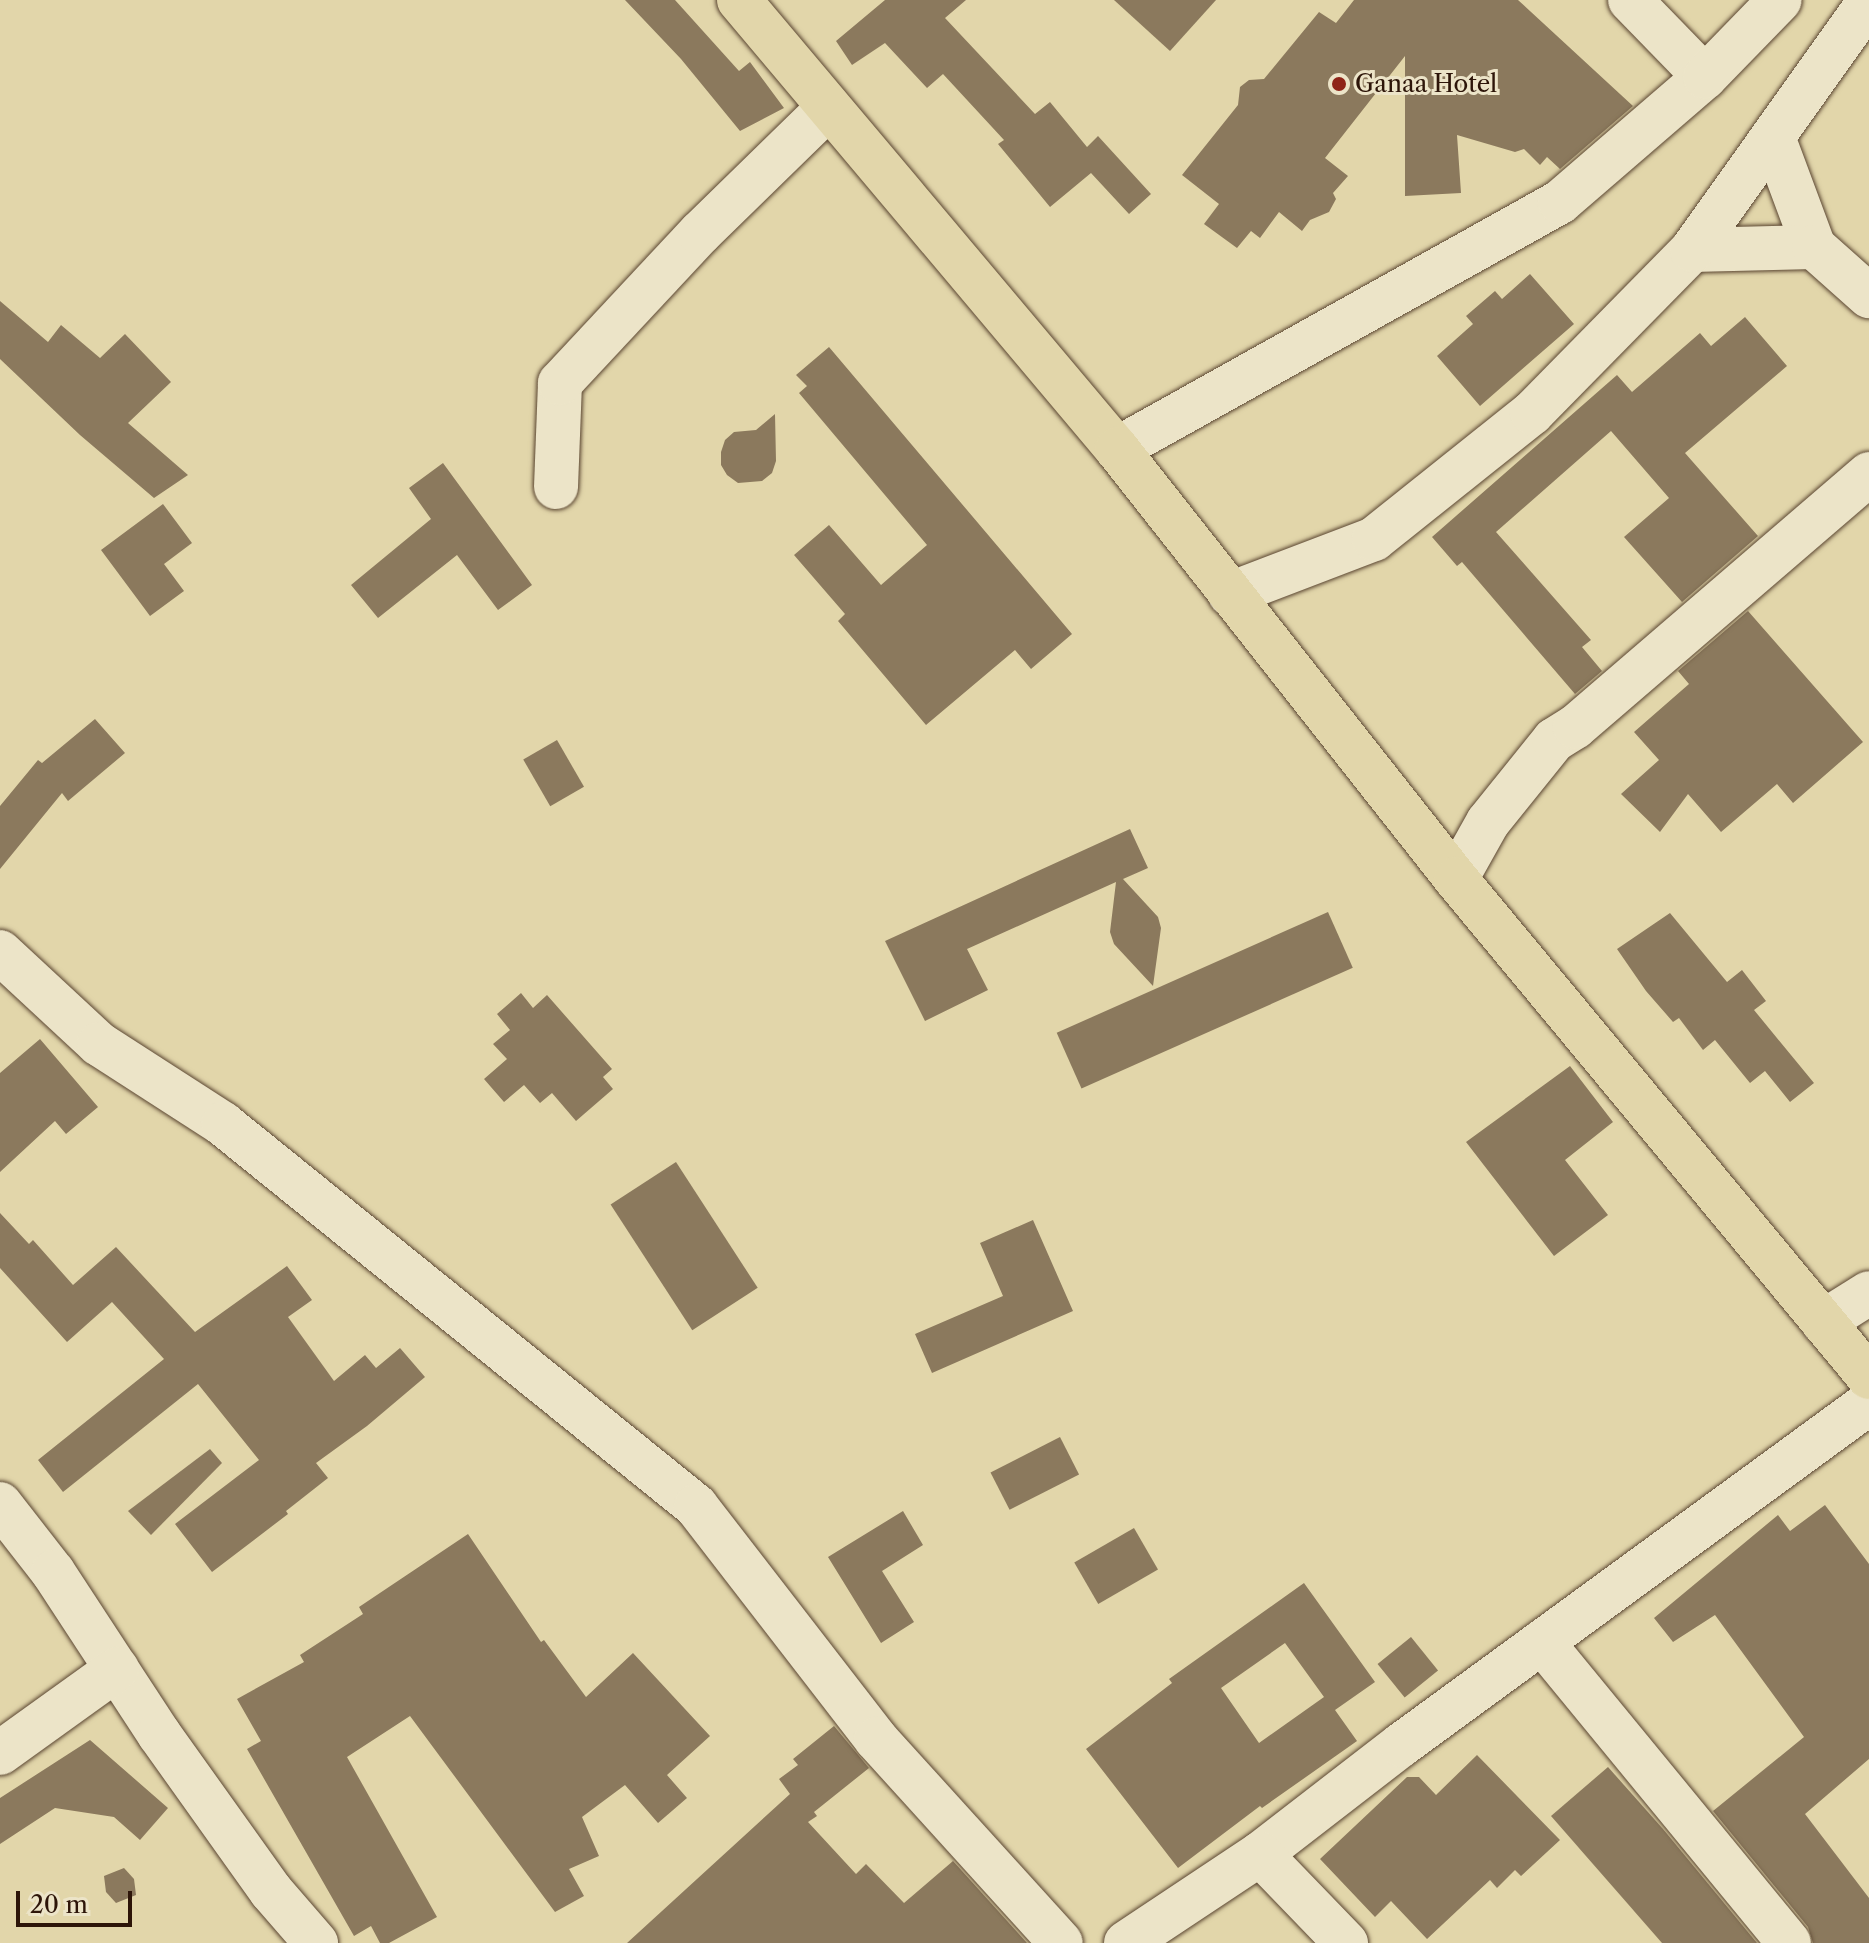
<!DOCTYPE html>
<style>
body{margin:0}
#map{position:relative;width:1869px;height:1943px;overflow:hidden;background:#e2d6aa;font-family:"Libre Caslon Text",serif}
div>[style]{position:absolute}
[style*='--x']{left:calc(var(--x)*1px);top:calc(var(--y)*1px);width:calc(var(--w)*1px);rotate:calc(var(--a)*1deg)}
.building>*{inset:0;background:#8b795d;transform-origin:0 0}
.roads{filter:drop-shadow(0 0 2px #5a4531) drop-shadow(0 0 2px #5a4531)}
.minor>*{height:44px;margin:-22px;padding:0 22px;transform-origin:22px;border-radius:22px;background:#ece4c8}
.highway>*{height:44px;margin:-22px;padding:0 22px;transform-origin:22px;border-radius:22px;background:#e2d6aa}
.dots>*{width:22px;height:22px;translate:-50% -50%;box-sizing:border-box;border:4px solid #ece4c8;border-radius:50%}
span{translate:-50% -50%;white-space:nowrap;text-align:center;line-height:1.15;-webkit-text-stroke:6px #ece4c8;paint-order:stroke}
.poi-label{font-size:24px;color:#2d1509}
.left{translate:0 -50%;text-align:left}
.scale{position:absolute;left:16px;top:1891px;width:116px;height:36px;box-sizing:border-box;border:4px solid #2d1509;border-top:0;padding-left:10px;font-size:24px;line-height:28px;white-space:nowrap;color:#2d1509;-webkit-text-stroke:6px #ece4c8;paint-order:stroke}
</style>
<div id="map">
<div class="building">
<div style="clip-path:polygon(625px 0,675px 0,739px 71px,750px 62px,784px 108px,740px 131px,681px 59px)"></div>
<div style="clip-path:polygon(885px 0,966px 0,945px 18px,1035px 114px,1050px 102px,1087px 147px,1098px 136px,1151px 194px,1129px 214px,1091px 173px,1050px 207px,998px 144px,1004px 140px,943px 74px,927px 88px,885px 43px,852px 65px,836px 41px)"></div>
<div style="clip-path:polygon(1114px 0,1216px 0,1170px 51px)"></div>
<div style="clip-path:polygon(1354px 0,1518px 0,1633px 106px,1560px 169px,1547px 157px,1540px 165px,1524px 149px,1515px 152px,1457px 135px,1461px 193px,1405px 196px,1405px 56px,1325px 158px,1348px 176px,1333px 193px,1336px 199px,1329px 212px,1310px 220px,1302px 231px,1279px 212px,1260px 238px,1251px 231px,1237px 248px,1204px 224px,1219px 204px,1182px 175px,1238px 105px,1240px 87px,1249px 80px,1264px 79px,1319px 12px,1336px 23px)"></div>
<div style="clip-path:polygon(1530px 274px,1574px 324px,1480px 406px,1437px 356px,1473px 324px,1466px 316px,1495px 291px,1502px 299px)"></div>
<div style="clip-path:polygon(0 301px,48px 342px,61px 325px,100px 358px,125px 334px,171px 382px,128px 423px,188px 475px,154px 498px,80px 435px,0 359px)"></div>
<div style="clip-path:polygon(1745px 317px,1787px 366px,1685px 453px,1758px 536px,1682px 602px,1624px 537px,1669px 498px,1611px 431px,1496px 532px,1591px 640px,1582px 647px,1602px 671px,1575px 694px,1462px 562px,1457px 566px,1432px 537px,1617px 375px,1632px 392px,1700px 333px,1711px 346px)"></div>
<div style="clip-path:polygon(829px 347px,1072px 634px,1031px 669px,1015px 650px,926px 725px,838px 621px,845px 614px,794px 555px,829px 525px,881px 585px,927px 545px,799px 393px,807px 386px,796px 375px)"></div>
<div style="clip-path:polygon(775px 414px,776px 461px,772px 473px,762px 481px,738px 483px,727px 475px,721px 465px,721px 452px,725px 440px,734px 432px,756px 430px)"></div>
<div style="clip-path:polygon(443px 463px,532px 585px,498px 610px,457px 555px,378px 618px,351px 585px,431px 519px,409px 488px)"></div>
<div style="clip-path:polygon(163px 504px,192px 543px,164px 564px,184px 591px,150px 616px,101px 550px)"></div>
<div style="clip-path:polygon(1748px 611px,1863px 742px,1793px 803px,1777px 784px,1721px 832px,1688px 794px,1660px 832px,1621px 794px,1659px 760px,1634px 732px,1689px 684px,1678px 671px)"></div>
<div style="clip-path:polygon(95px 719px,125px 753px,68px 801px,62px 793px,0 869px,0 806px,38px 760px,42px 763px)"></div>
<div style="left:557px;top:740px;width:54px;height:39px;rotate:60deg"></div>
<div style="clip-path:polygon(1130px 829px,1148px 868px,1123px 879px,1158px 917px,1161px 928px,1153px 986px,1114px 944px,1110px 932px,1116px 882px,967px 949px,988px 990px,925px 1021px,885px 941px)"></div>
<div style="left:1328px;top:912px;width:61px;height:297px;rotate:66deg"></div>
<div style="clip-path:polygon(1670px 913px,1727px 982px,1742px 970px,1766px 1001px,1754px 1010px,1814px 1083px,1790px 1102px,1765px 1071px,1750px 1083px,1715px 1040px,1703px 1050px,1679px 1018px,1673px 1022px,1646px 991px,1617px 949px)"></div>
<div style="clip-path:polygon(521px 993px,533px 1008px,547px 995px,612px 1069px,603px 1077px,613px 1089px,576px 1121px,552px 1093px,540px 1103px,524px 1085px,504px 1102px,484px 1079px,507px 1059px,493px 1044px,510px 1030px,497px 1014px)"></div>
<div style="clip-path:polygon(40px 1039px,98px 1107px,66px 1134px,55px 1121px,0 1172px,0 1073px)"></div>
<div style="clip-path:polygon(1570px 1066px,1613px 1122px,1565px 1160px,1608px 1215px,1554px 1256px,1466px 1142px)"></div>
<div style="left:676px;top:1162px;width:150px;height:78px;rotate:57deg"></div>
<div style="clip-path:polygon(0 1213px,29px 1244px,33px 1240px,73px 1285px,116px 1247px,195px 1332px,287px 1266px,312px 1300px,288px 1317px,334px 1381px,365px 1355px,376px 1368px,400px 1348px,425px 1377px,367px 1426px,316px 1463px,328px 1478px,286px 1511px,288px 1514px,212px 1572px,175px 1524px,259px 1460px,198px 1384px,63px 1492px,38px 1460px,164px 1359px,112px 1302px,67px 1342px,0 1268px)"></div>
<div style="clip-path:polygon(1033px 1220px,1073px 1311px,932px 1373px,915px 1334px,1003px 1296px,980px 1243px)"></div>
<div style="left:1060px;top:1437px;width:42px;height:78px;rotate:63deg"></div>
<div style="clip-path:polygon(210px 1449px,222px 1463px,151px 1535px,128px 1511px)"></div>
<div style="clip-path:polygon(1825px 1505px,1869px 1564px,1869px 1759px,1805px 1814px,1869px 1898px,1869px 1943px,1813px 1943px,1808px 1927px,1713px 1811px,1804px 1737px,1715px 1615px,1673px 1642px,1654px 1618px,1778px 1515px,1790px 1531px)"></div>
<div style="clip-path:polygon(903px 1511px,923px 1545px,882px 1571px,914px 1622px,881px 1643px,828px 1557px)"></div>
<div style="left:1134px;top:1528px;width:48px;height:69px;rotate:60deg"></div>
<div style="clip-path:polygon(468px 1534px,541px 1642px,544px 1640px,586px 1697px,633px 1653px,710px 1736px,667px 1775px,687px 1798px,658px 1823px,625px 1785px,582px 1817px,599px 1856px,569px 1869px,584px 1896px,555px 1912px,410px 1716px,347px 1757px,437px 1917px,389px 1943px,380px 1943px,371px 1926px,354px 1936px,247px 1749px,261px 1741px,237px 1699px,304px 1662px,300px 1655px,363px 1614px,359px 1607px)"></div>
<div style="clip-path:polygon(evenodd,1304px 1583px,1375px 1682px,1335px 1710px,1357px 1741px,1262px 1808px,1260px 1806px,1178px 1868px,1086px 1749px,1172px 1683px,1169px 1679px,1304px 1583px,1285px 1643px,1324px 1697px,1259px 1743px,1221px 1688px,1285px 1643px)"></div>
<div style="left:1411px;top:1637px;width:43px;height:43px;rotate:51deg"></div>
<div style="clip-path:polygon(834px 1726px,869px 1768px,814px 1812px,817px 1816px,808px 1822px,856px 1874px,866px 1864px,904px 1903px,953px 1861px,1027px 1943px,627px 1943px,790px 1794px,779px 1779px,798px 1765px,793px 1759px)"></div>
<div style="clip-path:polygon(90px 1740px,168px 1808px,140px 1840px,114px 1817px,55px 1808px,0 1844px,0 1798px)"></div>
<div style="clip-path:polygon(1477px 1755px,1560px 1840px,1521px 1876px,1515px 1870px,1497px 1888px,1490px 1880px,1427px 1939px,1391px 1901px,1375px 1917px,1320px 1859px,1407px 1777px,1419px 1777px,1436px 1795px)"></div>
<div style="clip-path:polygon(1608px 1767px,1663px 1829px,1757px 1943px,1662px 1943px,1551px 1816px)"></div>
<div style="clip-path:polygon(124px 1868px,134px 1879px,136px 1895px,116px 1903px,106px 1892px,104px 1876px)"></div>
</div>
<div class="roads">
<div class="minor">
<div style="--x:1630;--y:0;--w:107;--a:45.8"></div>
<div style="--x:1773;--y:137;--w:117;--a:69.6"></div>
<div style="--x:1692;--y:250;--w:122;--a:-1.4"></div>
<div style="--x:1814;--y:247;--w:74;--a:41.7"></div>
<div style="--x:1117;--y:449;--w:507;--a:-29.14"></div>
<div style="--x:1560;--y:202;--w:191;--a:-40.8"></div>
<div style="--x:1705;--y:77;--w:107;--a:-45.8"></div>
<div style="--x:556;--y:487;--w:104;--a:-87.8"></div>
<div style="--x:560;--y:383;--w:205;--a:-47"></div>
<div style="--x:700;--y:233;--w:180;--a:-44.3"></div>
<div style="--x:1230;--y:594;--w:154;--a:-20.9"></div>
<div style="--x:1374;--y:539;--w:202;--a:-38.6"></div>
<div style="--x:1532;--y:413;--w:228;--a:-45.5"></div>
<div style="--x:1692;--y:250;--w:305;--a:-54.5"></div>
<div style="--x:1456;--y:879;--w:65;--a:-60.7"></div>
<div style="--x:1488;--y:822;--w:105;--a:-51.2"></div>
<div style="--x:1554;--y:740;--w:25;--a:-32"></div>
<div style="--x:1575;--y:727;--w:388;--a:-40.7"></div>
<div style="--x:0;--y:952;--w:135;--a:42.9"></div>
<div style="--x:99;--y:1044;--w:148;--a:32.8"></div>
<div style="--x:223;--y:1124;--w:608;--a:38.92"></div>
<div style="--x:696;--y:1506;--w:294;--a:52.3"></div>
<div style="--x:876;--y:1739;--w:275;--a:47.8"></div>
<div style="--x:1823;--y:1322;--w:54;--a:-32.2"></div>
<div style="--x:0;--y:1504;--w:86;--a:52.1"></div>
<div style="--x:53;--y:1572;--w:194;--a:56.8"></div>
<div style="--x:159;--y:1734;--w:193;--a:54.5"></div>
<div style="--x:271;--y:1891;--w:69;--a:49.1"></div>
<div style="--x:1542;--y:1642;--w:389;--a:50.6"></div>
<div style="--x:0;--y:1753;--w:144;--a:-35.7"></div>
<div style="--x:1260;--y:1854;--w:178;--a:-37.7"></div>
<div style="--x:1401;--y:1745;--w:580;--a:-36.16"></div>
<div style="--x:1126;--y:1943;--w:161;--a:-33.6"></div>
<div style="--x:1260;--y:1854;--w:124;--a:46"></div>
</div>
<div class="highway">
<div style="--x:739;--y:0;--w:587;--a:49.91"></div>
<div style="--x:1117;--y:449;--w:548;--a:51.75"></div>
<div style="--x:1456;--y:879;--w:647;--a:50.33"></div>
</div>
</div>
<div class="dots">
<div style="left:1339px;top:84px;background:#8f2418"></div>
</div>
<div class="poi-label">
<span class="left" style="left:1355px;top:84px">Ganaa Hotel</span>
</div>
<div class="scale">20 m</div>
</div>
